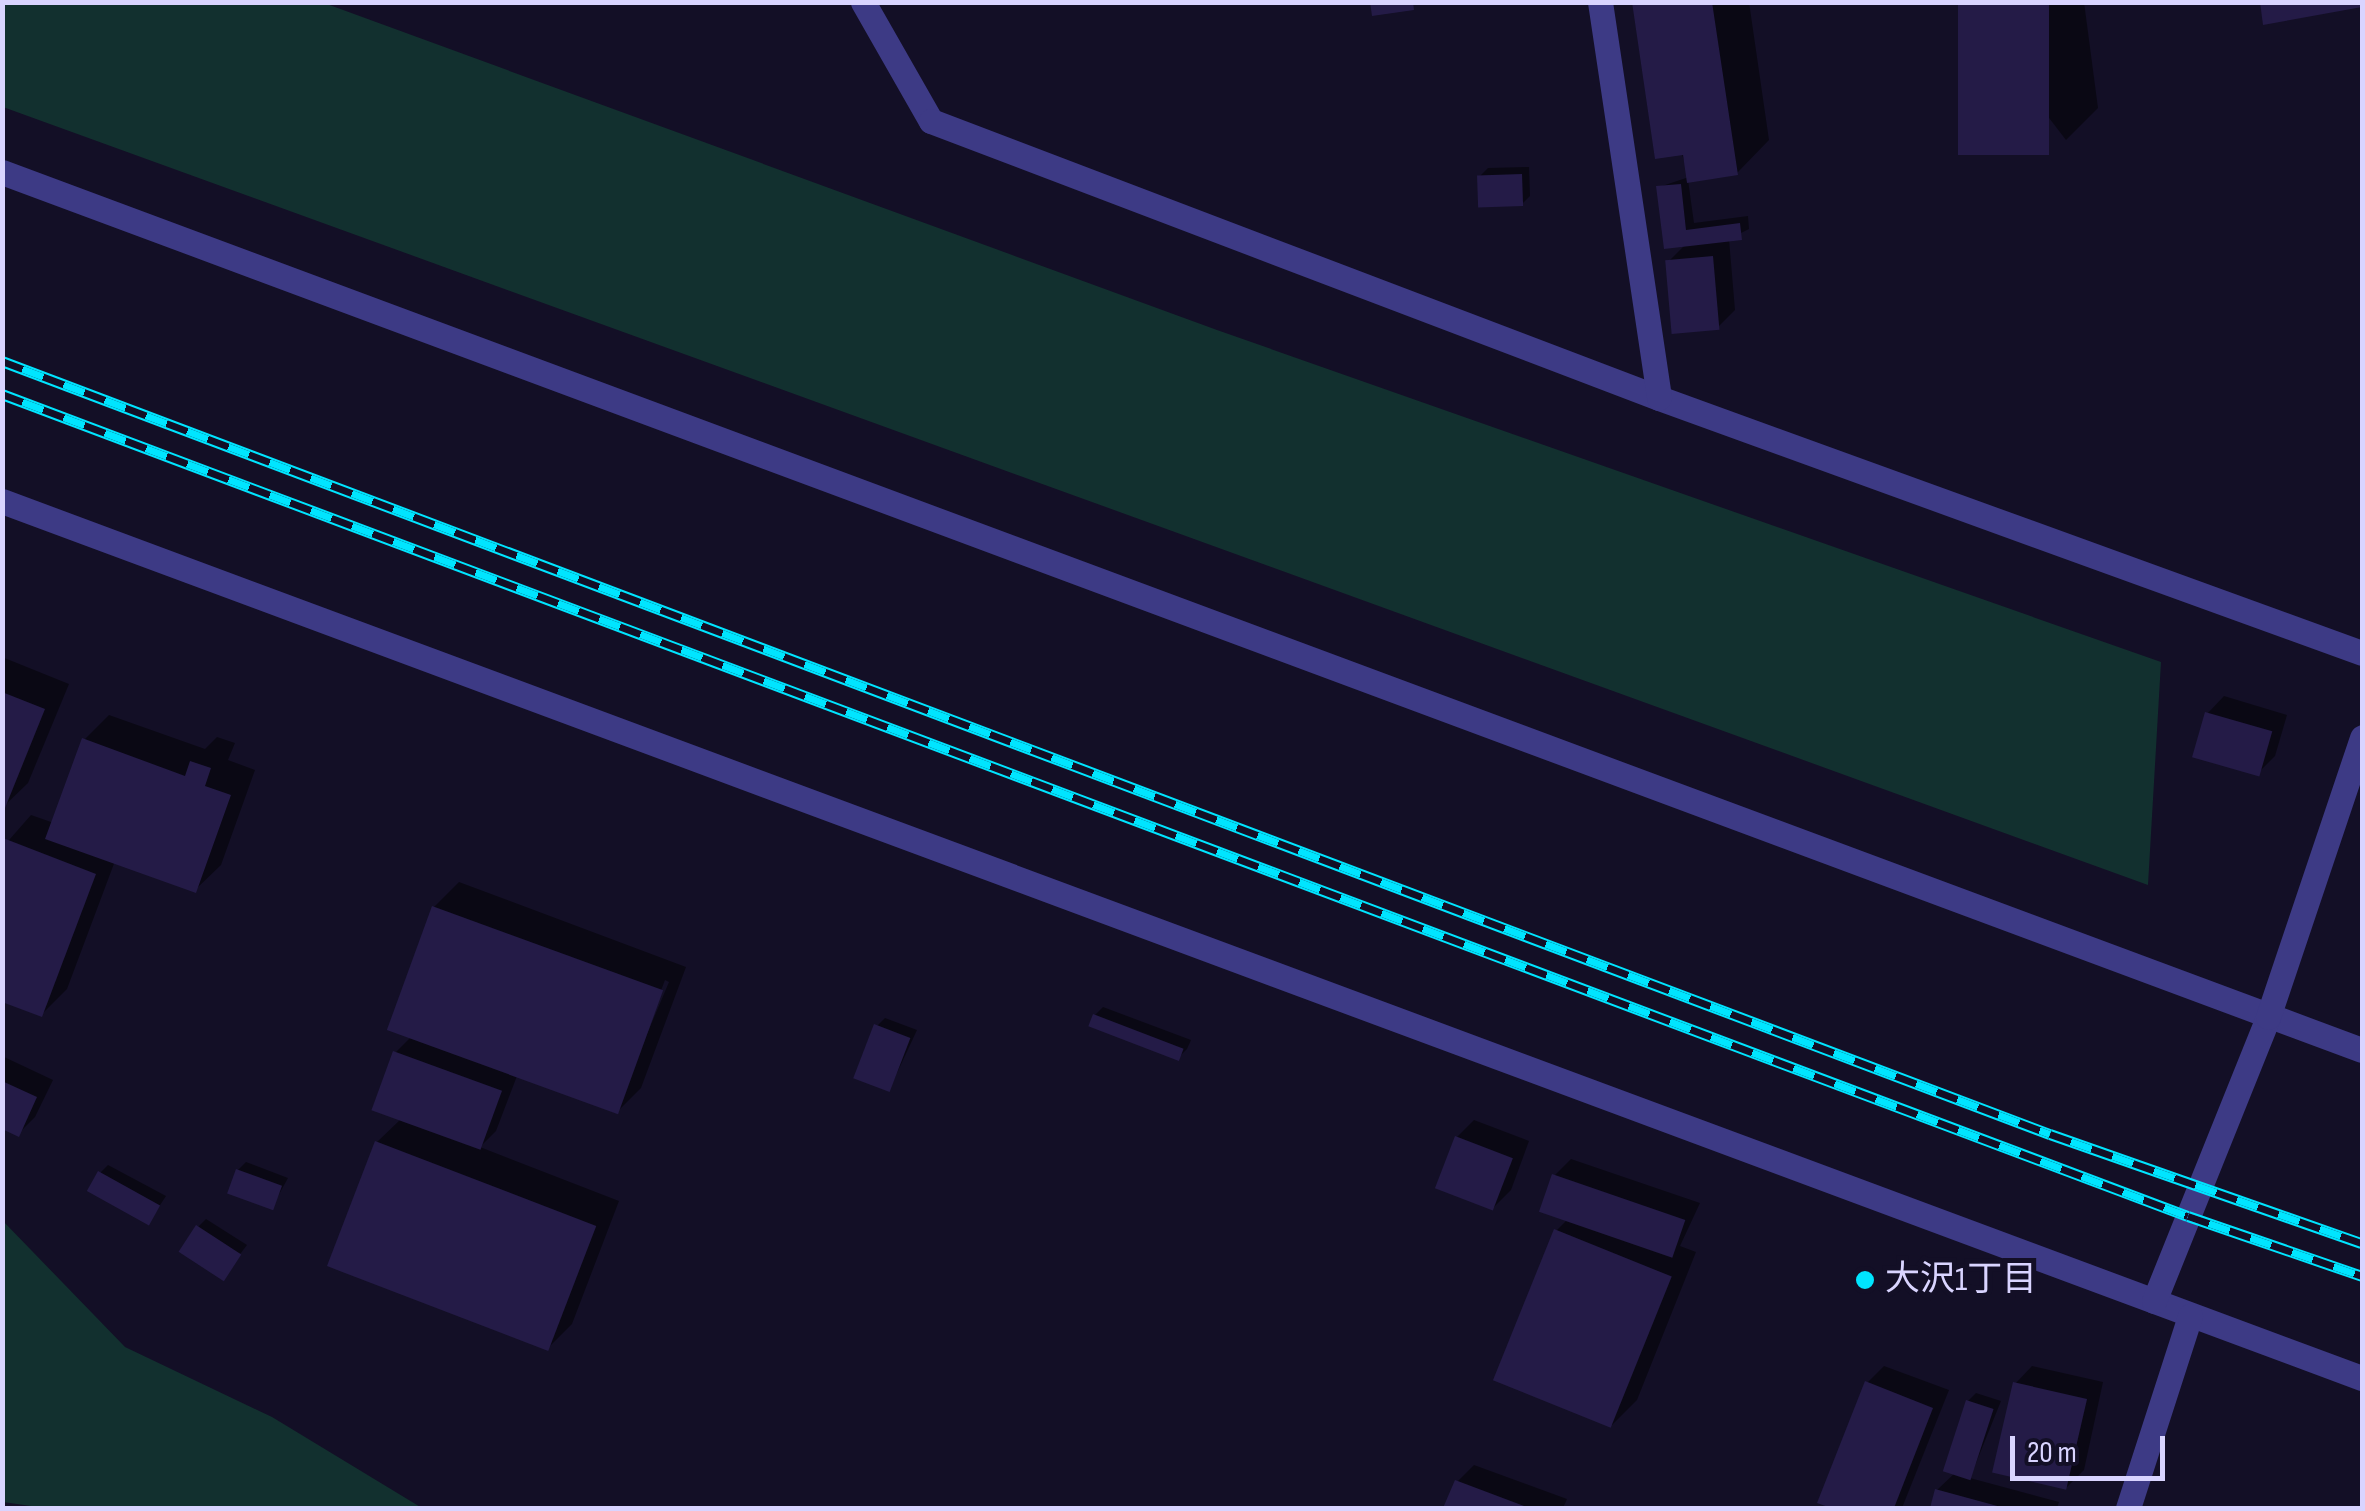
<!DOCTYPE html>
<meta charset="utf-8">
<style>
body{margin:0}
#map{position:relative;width:2365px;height:1511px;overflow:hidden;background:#130f26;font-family:"Sofia Sans Condensed","Noto Sans JP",sans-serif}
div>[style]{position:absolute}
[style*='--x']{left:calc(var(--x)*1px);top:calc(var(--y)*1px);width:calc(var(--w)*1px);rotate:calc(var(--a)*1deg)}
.green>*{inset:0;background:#12302f}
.shadow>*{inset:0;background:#0007}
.building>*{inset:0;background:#241b47;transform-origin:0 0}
.minor>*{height:25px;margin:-12.5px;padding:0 12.5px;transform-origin:12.5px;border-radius:12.5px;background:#3d3a85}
.rail>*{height:11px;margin-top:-5.5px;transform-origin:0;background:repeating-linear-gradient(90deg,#130f26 0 22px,#00e5ff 0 44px);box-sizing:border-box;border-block:2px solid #00e5ff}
.dots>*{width:28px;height:28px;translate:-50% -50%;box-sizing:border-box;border:5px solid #130f26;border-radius:50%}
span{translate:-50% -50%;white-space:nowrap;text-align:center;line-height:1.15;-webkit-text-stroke:10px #130f26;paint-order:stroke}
.poi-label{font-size:35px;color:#d9d4ff}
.left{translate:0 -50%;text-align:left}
.frame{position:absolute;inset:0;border:5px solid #d9d4ff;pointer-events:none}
.scale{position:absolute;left:2010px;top:1436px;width:155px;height:45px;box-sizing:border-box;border:5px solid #d9d4ff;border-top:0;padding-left:12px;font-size:30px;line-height:35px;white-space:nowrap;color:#d9d4ff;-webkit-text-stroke:8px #130f26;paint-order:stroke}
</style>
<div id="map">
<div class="green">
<div style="clip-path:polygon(2px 3px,324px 3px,1217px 330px,2161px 662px,2148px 885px,3px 107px)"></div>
<div style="clip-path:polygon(2px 1220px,125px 1347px,272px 1417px,422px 1508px,45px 1508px,3px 1502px)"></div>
</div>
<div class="shadow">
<div style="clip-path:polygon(1635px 2px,1749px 2px,1769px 140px,1737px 173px,1688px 180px,1694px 223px,1748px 216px,1749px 229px,1729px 239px,1735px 310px,1718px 327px,1668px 262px,1686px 244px,1659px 187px,1689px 177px)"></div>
<div style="clip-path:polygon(1960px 2px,2084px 2px,2098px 108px,2066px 140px)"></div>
<div style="clip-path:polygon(1529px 167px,1530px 196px,1522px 204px,1480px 176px,1488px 168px)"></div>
<div style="clip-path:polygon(2px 657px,69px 684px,28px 783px,2px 808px)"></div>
<div style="clip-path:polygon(2224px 696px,2287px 715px,2275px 756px,2258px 773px,2207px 714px)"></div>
<div style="clip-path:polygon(109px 715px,205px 749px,217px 737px,235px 743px,228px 760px,255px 770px,221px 865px,195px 890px,115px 861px,67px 989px,42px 1014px,2px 999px,2px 848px,31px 815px,54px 823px,84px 740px)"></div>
<div style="clip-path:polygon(evenodd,459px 882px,686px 967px,641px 1088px,616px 1113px,517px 1076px,496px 1131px,480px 1147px,619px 1201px,572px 1324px,547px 1349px,377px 1142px,401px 1119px,396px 1052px,411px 1037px,434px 907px,459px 882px,665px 980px,669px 982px,625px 1086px,665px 980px)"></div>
<div style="clip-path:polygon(1103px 1007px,1191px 1040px,1187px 1049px,1179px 1057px,1095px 1015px)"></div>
<div style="clip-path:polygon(885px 1018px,917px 1030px,890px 1088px,877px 1026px)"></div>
<div style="clip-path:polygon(2px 1056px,53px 1080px,35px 1117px,18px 1134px,2px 1127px)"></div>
<div style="clip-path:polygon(1474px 1120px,1529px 1141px,1511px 1190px,1494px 1207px,1457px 1137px)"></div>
<div style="clip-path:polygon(1571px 1159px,1700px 1203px,1680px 1246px,1696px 1252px,1637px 1400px,1612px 1425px,1556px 1231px,1568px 1219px,1554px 1176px)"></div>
<div style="clip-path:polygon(246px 1162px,288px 1178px,272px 1207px,238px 1170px)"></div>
<div style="clip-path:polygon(108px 1165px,166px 1196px,149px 1222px,100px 1173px)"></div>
<div style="clip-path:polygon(206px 1219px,247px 1245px,222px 1278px,198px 1227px)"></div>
<div style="clip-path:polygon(1884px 1366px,1949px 1390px,1902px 1508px,1837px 1508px,1820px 1502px,1867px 1383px)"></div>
<div style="clip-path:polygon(2032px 1366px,2103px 1382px,2084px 1470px,2067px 1487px,2015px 1384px)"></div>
<div style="clip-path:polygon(1976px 1393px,2001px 1401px,1970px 1478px,2059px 1502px,2057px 1508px,1932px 1508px,1937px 1490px,1956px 1472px,1968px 1401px)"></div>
<div style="clip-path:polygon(1474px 1465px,1567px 1499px,1563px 1508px,1446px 1508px,1457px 1482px)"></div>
</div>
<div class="building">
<div style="clip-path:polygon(1370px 2px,1413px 2px,1414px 10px,1372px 16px)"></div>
<div style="clip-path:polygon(1632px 2px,1712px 2px,1738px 175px,1687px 183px,1683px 155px,1655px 159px)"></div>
<div style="left:1958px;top:2px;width:91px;height:153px"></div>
<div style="clip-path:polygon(2260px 2px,2362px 2px,2362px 7px,2263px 25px)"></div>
<div style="left:1522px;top:174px;width:32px;height:45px;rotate:88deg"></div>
<div style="clip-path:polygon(1681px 184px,1686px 230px,1740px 223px,1742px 240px,1664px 249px,1656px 186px)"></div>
<div style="left:1713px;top:256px;width:74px;height:48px;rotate:85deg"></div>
<div style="clip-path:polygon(2px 692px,45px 709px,3px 813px,2px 813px)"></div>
<div style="left:2205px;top:712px;width:70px;height:47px;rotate:16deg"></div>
<div style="clip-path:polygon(82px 738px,185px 776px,190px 761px,211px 768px,205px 786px,231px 795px,196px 893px,45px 839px)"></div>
<div style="clip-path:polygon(3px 838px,96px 874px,42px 1017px,2px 1002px)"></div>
<div style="left:432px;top:906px;width:246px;height:132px;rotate:20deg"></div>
<div style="left:1093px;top:1014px;width:97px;height:13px;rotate:21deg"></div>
<div style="left:874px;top:1024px;width:39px;height:58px;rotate:21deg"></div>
<div style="left:393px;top:1051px;width:116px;height:63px;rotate:20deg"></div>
<div style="clip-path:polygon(2px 1081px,37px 1097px,19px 1137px,2px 1129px)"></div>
<div style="left:1455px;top:1136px;width:62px;height:56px;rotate:21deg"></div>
<div style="left:375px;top:1141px;width:237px;height:134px;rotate:21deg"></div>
<div style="left:236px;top:1169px;width:49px;height:26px;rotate:20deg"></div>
<div style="left:98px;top:1171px;width:71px;height:23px;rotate:29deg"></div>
<div style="left:1552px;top:1174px;width:141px;height:40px;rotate:19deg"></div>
<div style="left:196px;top:1225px;width:54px;height:32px;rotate:33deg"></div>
<div style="left:1554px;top:1229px;width:127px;height:163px;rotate:22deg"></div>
<div style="clip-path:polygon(1865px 1381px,1933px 1408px,1894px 1508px,1831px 1508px,1817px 1503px)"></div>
<div style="left:2013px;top:1382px;width:76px;height:93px;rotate:13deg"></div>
<div style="left:1966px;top:1400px;width:29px;height:75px;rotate:18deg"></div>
<div style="clip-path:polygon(1455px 1480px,1529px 1508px,1443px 1508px)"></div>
<div style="clip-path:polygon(1935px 1489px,2001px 1507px,2001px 1508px,1930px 1508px)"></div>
</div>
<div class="minor">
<div style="--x:863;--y:2;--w:137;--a:60.3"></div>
<div style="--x:931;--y:121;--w:779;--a:20.83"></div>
<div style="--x:1659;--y:398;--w:748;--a:19.94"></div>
<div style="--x:1600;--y:2;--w:400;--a:81.5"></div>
<div style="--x:2;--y:172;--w:2518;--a:20.41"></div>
<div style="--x:2;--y:501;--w:2518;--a:20.39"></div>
<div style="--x:2154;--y:1301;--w:306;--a:-68.1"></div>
<div style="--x:2268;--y:1017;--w:295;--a:-71.4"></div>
<div style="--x:2128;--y:1508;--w:202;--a:-72.1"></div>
</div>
<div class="rail">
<div style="--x:2;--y:361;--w:2189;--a:20.68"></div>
<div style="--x:2050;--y:1134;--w:330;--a:19.3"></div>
<div style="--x:2;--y:394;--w:2335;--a:20.61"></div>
<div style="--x:2188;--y:1216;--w:184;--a:19"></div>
</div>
<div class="dots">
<div style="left:1865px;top:1280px;background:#00e5ff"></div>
</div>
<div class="poi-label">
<span class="left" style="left:1885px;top:1280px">大沢1丁目</span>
</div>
<div class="frame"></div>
<div class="scale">20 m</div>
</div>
